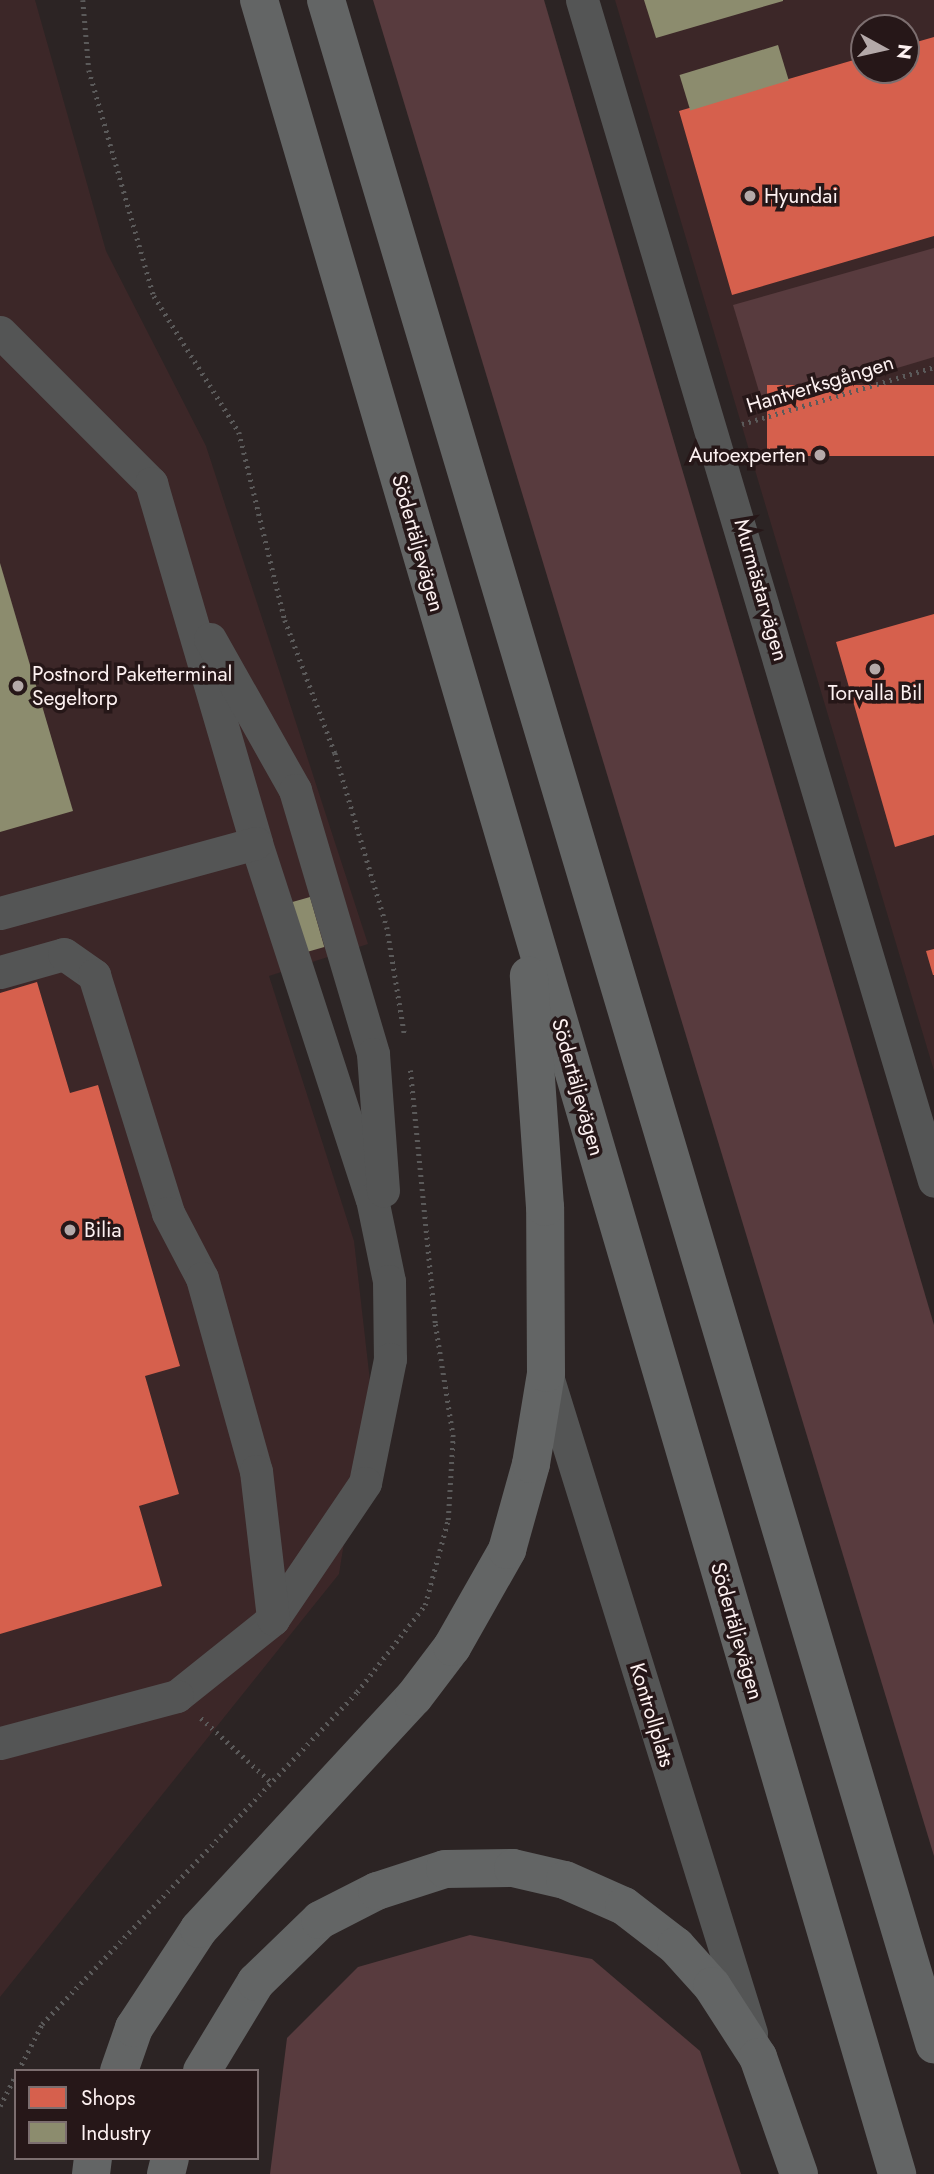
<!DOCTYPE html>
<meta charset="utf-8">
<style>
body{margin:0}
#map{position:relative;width:934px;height:2174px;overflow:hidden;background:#2c2424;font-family:Jost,sans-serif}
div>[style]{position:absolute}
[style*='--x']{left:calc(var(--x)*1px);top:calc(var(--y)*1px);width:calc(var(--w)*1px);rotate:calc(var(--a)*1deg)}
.built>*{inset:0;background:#3c2728}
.green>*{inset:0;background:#583b3e}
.shops>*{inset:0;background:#d6604d;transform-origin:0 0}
.industry>*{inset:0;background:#8c8c6e;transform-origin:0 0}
.path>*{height:4.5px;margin-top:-2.25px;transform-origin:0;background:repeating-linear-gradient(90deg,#5b5a5a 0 2px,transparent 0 7px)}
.minor>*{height:33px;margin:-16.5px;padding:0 16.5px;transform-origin:16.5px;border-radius:16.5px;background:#545555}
.highway>*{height:38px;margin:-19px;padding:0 19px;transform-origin:19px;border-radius:19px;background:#636565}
.dots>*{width:19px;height:19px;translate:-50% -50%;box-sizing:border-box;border:4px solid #261718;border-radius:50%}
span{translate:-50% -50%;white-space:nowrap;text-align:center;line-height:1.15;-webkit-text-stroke:7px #261718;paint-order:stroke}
.poi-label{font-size:21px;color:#fdf1f1}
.left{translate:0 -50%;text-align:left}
.right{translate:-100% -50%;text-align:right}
.street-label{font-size:21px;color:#fdf1f1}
.legend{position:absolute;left:14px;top:2069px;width:245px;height:91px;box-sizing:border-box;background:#261718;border:2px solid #7c6e6f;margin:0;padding:9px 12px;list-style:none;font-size:21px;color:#fdf1f1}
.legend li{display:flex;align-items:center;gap:14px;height:35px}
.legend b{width:35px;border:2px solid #7c6e6f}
.north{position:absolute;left:850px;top:14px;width:70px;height:70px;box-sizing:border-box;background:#261718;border:2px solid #7c6e6f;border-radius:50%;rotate:98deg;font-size:19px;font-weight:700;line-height:28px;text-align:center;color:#fdf1f1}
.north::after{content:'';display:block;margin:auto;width:24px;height:32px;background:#b4a9a9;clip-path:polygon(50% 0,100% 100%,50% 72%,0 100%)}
</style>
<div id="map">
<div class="built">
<div style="clip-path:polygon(0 0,35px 0,106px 251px,206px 446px,368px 944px,269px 976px,354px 1241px,370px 1381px,339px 1574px,0 1997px)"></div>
<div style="clip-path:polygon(evenodd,615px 0,934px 0,934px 1071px,615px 0,864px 28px,906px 28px,906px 70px,864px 70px,864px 28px)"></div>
</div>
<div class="green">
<div style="clip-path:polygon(373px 0,544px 0,934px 1325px,934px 1856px)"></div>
<div style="clip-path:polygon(934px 248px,934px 357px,764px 408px,733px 305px)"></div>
<div style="clip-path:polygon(470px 1935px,592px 1959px,700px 2051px,741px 2174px,270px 2174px,287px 2038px,358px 1967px)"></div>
</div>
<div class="shops">
<div style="clip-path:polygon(934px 37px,934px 236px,732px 295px,679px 111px,864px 57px,864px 70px,906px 70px,906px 45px)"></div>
<div style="left:934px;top:385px;width:71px;height:167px;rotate:90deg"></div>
<div style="clip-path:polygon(934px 614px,934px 835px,895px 847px,836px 642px)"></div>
<div style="clip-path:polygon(934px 949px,934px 975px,933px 975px,926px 951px)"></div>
<div style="clip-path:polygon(37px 982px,70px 1093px,98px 1085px,180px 1366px,145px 1376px,179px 1494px,139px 1506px,162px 1586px,0 1634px,0 993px)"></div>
</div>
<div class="industry">
<div style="clip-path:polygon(644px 0,783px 0,783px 1px,656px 38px)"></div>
<div style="left:778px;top:45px;width:37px;height:103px;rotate:73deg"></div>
<div style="clip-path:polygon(0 563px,73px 811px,0 832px)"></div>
<div style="left:310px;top:897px;width:52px;height:21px;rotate:74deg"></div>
</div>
<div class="path">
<div style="--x:83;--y:0;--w:70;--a:85.1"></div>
<div style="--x:89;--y:70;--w:235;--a:74"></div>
<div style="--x:154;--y:296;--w:160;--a:58"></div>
<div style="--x:239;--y:432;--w:194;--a:76.3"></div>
<div style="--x:285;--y:620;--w:142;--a:69.4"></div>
<div style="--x:335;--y:753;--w:182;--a:73.4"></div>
<div style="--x:387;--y:927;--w:111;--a:80.7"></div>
<div style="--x:742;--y:424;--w:200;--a:-16.5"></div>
<div style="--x:201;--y:1718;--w:96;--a:42.5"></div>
<div style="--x:18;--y:2071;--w:53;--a:-62.9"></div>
<div style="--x:42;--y:2024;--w:458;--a:-46.5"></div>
<div style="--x:357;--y:1692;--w:110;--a:-52"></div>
<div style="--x:425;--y:1605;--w:88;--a:-74.9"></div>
<div style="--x:448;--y:1520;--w:83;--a:-86.6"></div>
<div style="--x:453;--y:1437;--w:115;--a:-99"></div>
<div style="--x:435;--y:1323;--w:254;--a:-95.6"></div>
<div style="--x:0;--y:2106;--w:35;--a:-63"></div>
</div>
<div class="minor">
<div style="--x:582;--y:0;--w:1232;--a:73.4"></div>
<div style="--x:0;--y:332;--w:214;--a:45"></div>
<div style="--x:151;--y:483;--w:375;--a:73.7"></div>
<div style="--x:256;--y:843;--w:374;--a:72"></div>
<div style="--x:372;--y:1199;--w:84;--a:78.3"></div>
<div style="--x:389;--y:1281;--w:78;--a:89.3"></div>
<div style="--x:390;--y:1359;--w:126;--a:101.4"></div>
<div style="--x:365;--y:1483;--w:164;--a:124.1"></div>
<div style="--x:273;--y:1619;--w:123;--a:141.3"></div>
<div style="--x:177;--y:1696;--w:183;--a:165.1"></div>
<div style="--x:210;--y:639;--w:173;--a:60.6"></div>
<div style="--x:295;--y:790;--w:275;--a:73.5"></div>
<div style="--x:373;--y:1054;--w:137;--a:85.8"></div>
<div style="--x:0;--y:913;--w:265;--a:-15.3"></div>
<div style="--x:0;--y:972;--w:66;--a:-15.7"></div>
<div style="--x:64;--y:954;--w:37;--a:35"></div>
<div style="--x:94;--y:975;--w:249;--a:72.7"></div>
<div style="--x:168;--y:1213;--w:73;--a:62.4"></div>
<div style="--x:202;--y:1278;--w:200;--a:74.4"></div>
<div style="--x:256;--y:1471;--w:149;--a:83.4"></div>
<div style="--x:546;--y:1373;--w:691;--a:72.74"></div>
</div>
<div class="highway">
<div style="--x:259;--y:0;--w:2266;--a:73.64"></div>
<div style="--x:326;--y:0;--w:2133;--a:73.43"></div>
<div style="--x:119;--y:2071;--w:46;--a:-70.8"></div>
<div style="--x:134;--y:2028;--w:118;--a:-56.7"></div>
<div style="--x:199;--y:1929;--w:316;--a:-47.2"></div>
<div style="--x:414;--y:1697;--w:63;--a:-52.8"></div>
<div style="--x:452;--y:1647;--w:112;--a:-60.4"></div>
<div style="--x:507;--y:1550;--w:89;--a:-74.4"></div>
<div style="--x:531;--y:1464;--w:92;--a:-80.6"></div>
<div style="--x:546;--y:1373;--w:166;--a:-90.3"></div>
<div style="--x:545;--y:1207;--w:232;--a:-94"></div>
<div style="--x:202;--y:2071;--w:104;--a:-58.8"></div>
<div style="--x:256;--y:1982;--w:89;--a:-44.1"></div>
<div style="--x:320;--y:1920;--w:64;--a:-27"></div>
<div style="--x:377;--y:1891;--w:71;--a:-17.9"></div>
<div style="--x:445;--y:1869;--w:68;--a:-0.8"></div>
<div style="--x:513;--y:1868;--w:53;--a:13"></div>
<div style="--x:565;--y:1880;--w:64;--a:23.8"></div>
<div style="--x:624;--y:1906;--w:66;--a:37.6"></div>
<div style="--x:676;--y:1946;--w:54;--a:48"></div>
<div style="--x:712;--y:1986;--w:85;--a:57.1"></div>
<div style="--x:758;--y:2057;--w:124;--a:70.7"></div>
<div style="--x:91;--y:2174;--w:16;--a:-83"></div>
<div style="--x:166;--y:2174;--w:16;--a:-76"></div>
</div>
<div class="dots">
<div style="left:750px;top:196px;background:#b4a9a9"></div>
<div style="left:820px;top:455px;background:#b4a9a9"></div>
<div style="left:875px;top:669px;background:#b4a9a9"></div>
<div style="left:18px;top:686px;background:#b4a9a9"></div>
<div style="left:70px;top:1230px;background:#b4a9a9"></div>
</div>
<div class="poi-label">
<span class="left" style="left:764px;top:196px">Hyundai</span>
<span class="right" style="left:806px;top:455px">Autoexperten</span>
<span class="left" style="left:32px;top:686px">Postnord Paketterminal<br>Segeltorp</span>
<span style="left:875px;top:693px">Torvalla Bil</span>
<span class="left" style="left:84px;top:1230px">Bilia</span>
</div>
<div class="street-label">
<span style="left:820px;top:384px;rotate:-17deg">Hantverksgången</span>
<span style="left:418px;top:543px;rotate:74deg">Södertäljevägen</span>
<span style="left:761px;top:590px;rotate:74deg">Murmästarvägen</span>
<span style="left:578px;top:1087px;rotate:74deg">Södertäljevägen</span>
<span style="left:737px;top:1631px;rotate:74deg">Södertäljevägen</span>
<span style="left:652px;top:1715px;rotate:73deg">Kontrollplats</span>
</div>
<ul class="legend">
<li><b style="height:19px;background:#d6604d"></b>Shops</li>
<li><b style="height:19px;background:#8c8c6e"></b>Industry</li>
</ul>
<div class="north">N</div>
</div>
